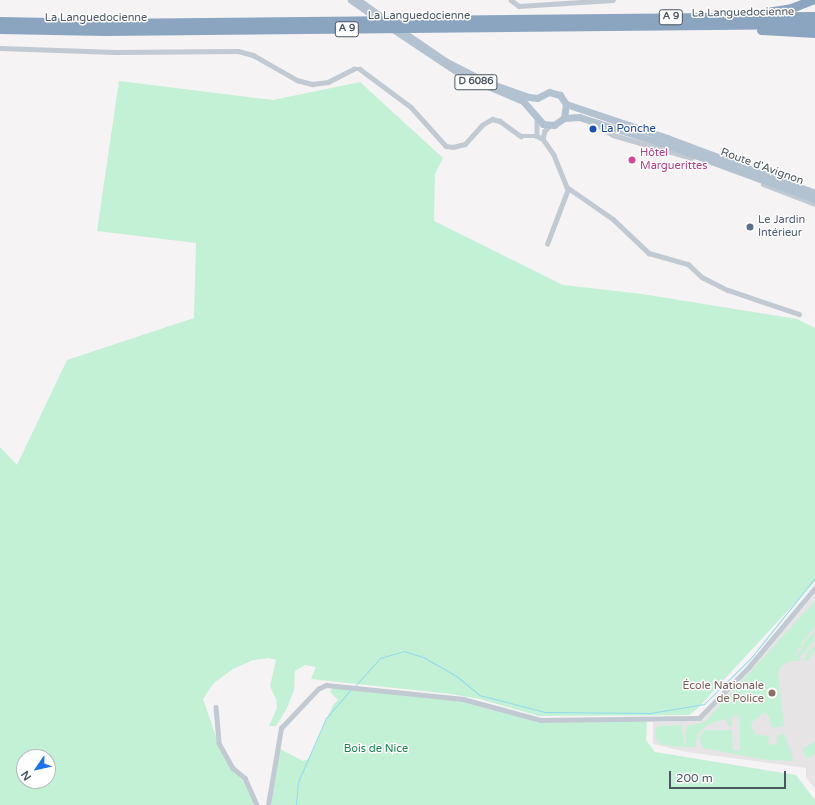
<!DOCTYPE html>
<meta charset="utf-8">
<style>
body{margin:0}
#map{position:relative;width:815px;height:805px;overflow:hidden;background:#f5f3f3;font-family:"Varela Round",sans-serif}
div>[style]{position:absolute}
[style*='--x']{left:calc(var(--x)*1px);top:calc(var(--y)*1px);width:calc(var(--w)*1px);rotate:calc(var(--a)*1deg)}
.education>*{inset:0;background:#e6e4e5}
.green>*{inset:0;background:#c3f1d5}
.stream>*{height:1px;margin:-0.5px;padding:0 0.5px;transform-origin:0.5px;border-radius:0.5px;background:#90daee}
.street>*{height:4.5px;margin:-2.25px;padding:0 2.25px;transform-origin:2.25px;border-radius:2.25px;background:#c1cad2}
.primary>*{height:7px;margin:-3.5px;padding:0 3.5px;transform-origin:3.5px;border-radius:3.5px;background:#b3c2d1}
.highway>*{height:9px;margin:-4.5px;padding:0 4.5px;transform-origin:4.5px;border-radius:4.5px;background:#8ba5c1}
.dots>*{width:11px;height:11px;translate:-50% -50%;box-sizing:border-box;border:2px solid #fff;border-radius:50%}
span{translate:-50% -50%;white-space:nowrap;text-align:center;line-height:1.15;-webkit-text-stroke:3px #fff;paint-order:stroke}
.shield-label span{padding:1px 3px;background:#fff;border:1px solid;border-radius:3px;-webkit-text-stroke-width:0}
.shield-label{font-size:10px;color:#4a5661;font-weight:700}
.street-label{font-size:11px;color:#4a5661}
.transit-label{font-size:11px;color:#164399}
.left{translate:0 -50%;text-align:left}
.hotel-label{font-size:11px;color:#b23c85}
.service-label{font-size:11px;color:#4e5e75}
.education-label{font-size:11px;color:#785e54}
.right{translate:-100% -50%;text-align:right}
.park-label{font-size:11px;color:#17864f}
.north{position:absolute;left:16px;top:749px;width:40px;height:40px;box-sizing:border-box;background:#fff;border:1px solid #b7bbc0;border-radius:50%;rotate:236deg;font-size:11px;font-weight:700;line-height:16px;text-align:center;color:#4a5661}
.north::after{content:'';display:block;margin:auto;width:14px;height:18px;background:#1a73e8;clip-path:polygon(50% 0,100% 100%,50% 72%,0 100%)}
.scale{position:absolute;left:669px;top:771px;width:117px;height:18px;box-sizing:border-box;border:2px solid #4a5661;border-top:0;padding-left:5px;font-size:12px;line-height:14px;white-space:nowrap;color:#4a5661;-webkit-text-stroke:3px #fff;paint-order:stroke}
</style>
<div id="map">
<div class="education">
<div style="clip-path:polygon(815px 594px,815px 789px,806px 777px,806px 768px,687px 752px,653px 744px,653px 722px,700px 721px)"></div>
</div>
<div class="green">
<div style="clip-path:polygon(evenodd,119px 81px,273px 100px,360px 82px,443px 158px,435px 174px,434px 221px,563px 285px,642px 294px,797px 319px,815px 328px,815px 581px,696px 710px,689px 715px,539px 716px,480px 699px,451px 694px,311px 679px,316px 667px,305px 665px,295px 671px,294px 690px,286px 710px,276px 726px,269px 726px,277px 708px,276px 699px,270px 686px,276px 660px,269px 658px,253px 660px,233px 669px,214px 683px,203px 699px,221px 751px,229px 765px,247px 786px,254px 805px,0 805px,0 447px,17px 465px,67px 360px,194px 318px,196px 243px,97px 231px,119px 81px,24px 757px,48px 757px,48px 781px,24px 781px,24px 757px)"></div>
<div style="clip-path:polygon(815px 601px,815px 627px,801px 643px,802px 648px,797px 648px,798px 653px,789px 659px,799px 654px,799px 649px,803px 649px,803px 644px,814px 631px,815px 640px,798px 659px,804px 660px,809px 650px,815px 646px,815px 650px,809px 660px,789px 661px,783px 665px,778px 672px,784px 726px,773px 728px,768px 715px,764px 713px,752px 722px,751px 727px,757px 735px,769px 736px,768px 744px,776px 745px,777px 735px,782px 735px,783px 731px,793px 757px,792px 761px,767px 760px,703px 748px,699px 737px,705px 730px,732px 730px,733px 750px,740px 751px,740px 716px,732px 717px,732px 727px,729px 727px,725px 719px,709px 724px,698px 733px,695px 747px,686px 747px,685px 732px,688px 726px,705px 722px)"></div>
<div style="clip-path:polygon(333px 687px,456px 700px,541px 723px,647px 721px,646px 740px,655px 752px,796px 775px,815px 800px,815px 805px,271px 805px,280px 749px,303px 761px,309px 759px,333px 705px,338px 700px,330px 692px)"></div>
<div style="clip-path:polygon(681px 725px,685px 747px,662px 745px,656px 739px,655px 730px,658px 726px)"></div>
<div style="clip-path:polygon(815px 742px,815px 754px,807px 759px,802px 749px)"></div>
</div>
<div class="stream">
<div style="--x:355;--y:686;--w:38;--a:-48"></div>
<div style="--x:380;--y:658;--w:25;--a:-16"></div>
<div style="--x:404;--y:651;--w:22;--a:18"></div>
<div style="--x:425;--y:658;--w:39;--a:30"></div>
<div style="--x:459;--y:678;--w:26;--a:40"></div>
<div style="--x:479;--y:695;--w:68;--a:14.4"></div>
<div style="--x:545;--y:712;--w:105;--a:0.5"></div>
<div style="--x:650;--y:713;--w:55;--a:-9.5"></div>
<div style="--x:704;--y:704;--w:64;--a:-44.4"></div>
<div style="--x:750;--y:659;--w:104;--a:-51.3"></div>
<div style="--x:296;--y:805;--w:23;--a:-85"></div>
<div style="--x:298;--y:782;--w:70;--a:-66.4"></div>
<div style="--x:326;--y:718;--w:38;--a:-49"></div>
</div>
<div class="street">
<div style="--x:511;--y:0;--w:10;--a:37"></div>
<div style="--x:519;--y:6;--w:94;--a:-3.7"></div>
<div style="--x:0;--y:48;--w:115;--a:2"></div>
<div style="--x:115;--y:52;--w:123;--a:-0.5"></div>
<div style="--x:238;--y:51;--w:16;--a:15"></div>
<div style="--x:253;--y:55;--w:51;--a:29.6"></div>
<div style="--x:297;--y:80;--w:16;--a:15"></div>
<div style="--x:312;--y:84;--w:16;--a:-7"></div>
<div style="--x:328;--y:82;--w:29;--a:-27"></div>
<div style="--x:354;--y:69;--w:6;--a:0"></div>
<div style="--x:360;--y:69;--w:64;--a:36.7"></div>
<div style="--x:411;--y:107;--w:52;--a:48.1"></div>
<div style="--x:446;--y:146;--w:7;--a:8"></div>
<div style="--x:453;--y:147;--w:12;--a:-14"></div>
<div style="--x:465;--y:144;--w:25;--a:-48"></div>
<div style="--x:482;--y:125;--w:12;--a:-31"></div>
<div style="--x:492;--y:119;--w:8;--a:14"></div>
<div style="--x:500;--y:121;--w:26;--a:36"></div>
<div style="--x:521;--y:136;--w:16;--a:0"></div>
<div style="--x:537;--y:136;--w:7;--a:27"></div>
<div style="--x:537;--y:119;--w:17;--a:90"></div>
<div style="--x:596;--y:124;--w:20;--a:33"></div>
<div style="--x:613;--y:135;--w:82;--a:16.2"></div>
<div style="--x:550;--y:126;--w:7;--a:135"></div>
<div style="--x:545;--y:131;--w:8;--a:104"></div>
<div style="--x:543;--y:139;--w:19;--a:55"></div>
<div style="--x:554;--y:155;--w:35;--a:68"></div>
<div style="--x:567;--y:187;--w:56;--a:34.8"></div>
<div style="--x:613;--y:219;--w:50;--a:43.4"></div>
<div style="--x:649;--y:253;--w:41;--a:15.8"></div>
<div style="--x:688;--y:264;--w:19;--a:43"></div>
<div style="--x:702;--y:277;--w:29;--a:27"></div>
<div style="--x:728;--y:290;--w:75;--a:18.7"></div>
<div style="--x:763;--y:184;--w:56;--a:21"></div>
<div style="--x:547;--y:244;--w:59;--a:-69.1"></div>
<div style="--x:216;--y:707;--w:36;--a:85"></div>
<div style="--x:219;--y:743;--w:29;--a:61"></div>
<div style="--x:233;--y:768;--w:16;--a:40"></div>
<div style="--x:245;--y:778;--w:30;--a:66"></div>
<div style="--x:268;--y:805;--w:78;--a:-80.4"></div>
<div style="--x:281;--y:728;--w:54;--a:-46.5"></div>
<div style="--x:318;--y:689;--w:9;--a:-27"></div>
<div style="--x:326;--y:685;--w:138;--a:5.8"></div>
<div style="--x:463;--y:699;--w:81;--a:15.1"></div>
<div style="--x:541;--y:720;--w:158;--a:-0.7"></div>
<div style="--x:699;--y:718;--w:70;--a:-45.6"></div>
<div style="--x:748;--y:668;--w:104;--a:-50.1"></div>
</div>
<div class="primary">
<div style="--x:351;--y:0;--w:37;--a:35"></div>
<div style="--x:358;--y:0;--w:36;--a:36"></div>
<div style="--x:390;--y:27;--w:87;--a:33.7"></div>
<div style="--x:462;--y:75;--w:66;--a:23.1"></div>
<div style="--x:523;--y:101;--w:30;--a:49"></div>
<div style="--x:543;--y:124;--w:11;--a:5"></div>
<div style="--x:554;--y:125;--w:12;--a:-35"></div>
<div style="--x:564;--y:118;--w:14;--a:-82"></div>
<div style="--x:566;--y:104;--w:11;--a:-124"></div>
<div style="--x:560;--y:95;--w:11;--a:-165"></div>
<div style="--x:549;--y:92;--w:13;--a:153"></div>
<div style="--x:537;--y:98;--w:8;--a:-173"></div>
<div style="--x:529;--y:97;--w:43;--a:-161.1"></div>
<div style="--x:488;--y:83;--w:48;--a:-152.9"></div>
<div style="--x:445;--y:61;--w:58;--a:-145.5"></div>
<div style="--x:566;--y:104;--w:107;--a:18.6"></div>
<div style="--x:667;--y:138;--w:158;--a:20.4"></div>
<div style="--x:564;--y:118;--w:15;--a:-4"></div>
<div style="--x:579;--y:117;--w:96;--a:17.7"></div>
<div style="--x:670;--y:146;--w:154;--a:20.1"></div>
</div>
<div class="highway">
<div style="--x:767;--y:12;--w:24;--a:-9"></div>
<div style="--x:791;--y:8;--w:22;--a:-21"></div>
<div style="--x:0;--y:21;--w:104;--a:1.1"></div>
<div style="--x:104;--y:23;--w:711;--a:-0.56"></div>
<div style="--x:0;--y:29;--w:105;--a:1.1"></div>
<div style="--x:105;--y:31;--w:710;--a:-0.56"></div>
<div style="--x:761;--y:30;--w:54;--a:3.2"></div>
</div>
<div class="dots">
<div style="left:593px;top:129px;background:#1a4fb4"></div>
<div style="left:632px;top:160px;background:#d1479c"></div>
<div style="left:750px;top:227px;background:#5c6f8a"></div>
<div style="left:772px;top:693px;background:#8d6e63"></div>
</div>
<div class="shield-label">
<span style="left:671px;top:17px">A 9</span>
<span style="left:347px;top:29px">A 9</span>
<span style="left:476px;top:82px">D 6086</span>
</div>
<div class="street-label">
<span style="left:743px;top:13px;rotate:-1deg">La Languedocienne</span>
<span style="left:419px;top:16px">La Languedocienne</span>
<span style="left:96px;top:18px">La Languedocienne</span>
<span style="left:762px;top:167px;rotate:20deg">Route d'Avignon</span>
</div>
<div class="transit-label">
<span class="left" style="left:601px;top:129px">La Ponche</span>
</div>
<div class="hotel-label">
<span class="left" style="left:640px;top:160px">Hôtel<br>Marguerittes</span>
</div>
<div class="service-label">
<span class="left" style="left:758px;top:227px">Le Jardin<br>Intérieur</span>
</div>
<div class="education-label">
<span class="right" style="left:764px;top:693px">École Nationale<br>de Police</span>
</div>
<div class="park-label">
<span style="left:376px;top:749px">Bois de Nice</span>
</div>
<div class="north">N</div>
<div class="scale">200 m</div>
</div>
